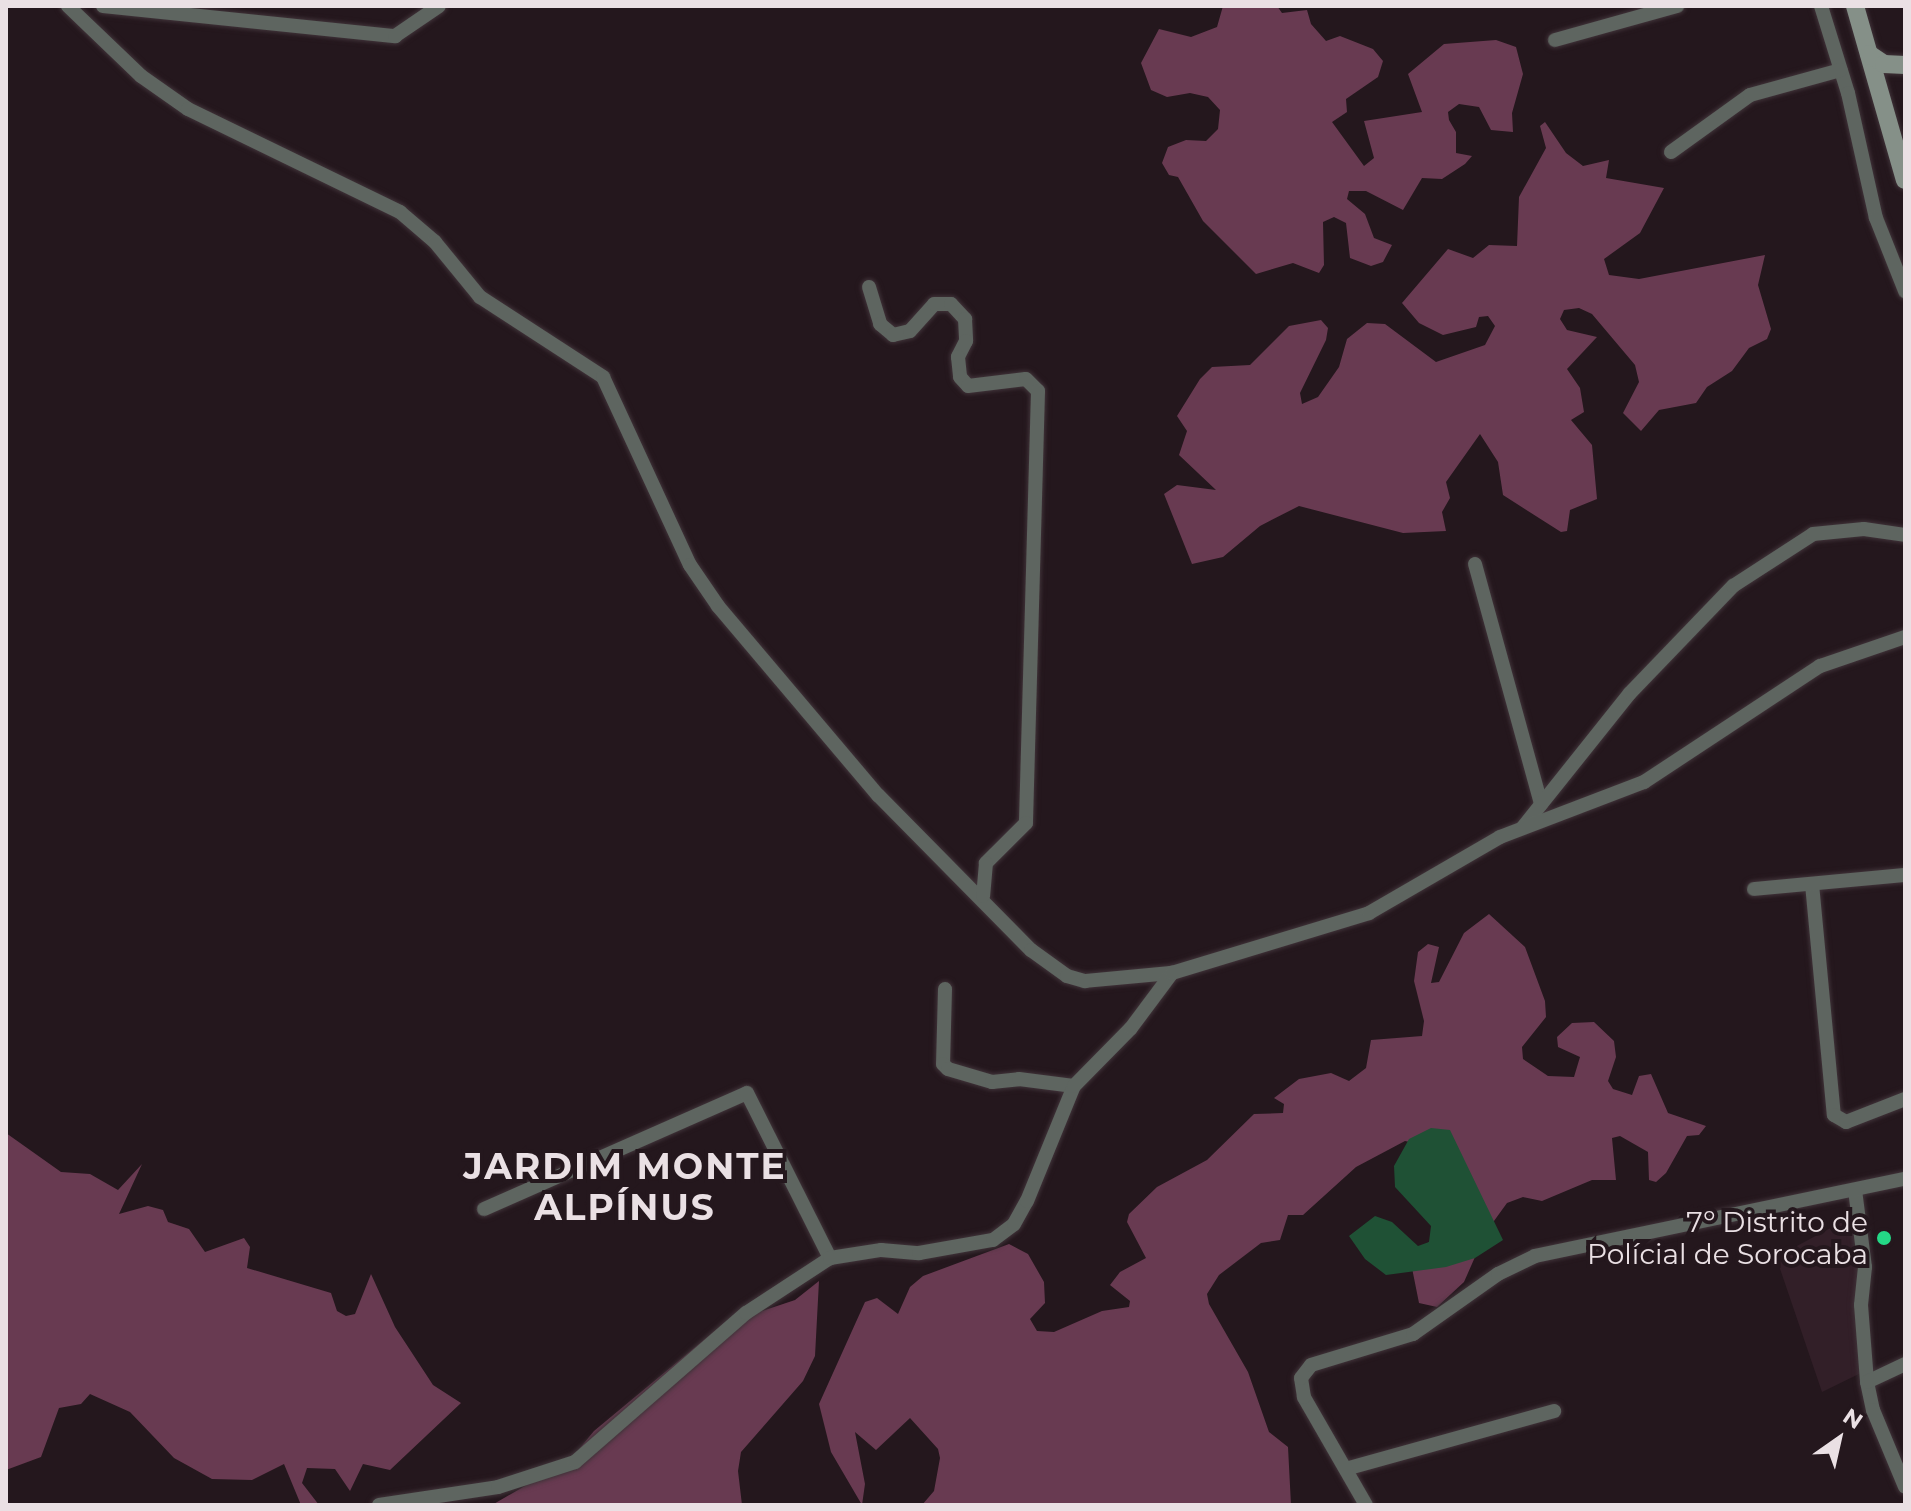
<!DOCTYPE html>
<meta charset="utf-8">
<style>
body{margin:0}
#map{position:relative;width:1911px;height:1511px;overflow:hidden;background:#24171d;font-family:Montserrat,sans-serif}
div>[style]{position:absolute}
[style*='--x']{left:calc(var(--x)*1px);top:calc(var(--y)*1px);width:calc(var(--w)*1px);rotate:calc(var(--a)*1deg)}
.built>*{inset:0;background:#321f28}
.forest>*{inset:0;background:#683a51}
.water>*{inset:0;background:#1f5135}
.roads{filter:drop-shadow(0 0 2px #403339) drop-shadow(0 0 2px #403339)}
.minor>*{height:14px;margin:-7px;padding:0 7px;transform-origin:7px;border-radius:7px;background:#5e6560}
.secondary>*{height:18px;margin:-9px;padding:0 9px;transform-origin:9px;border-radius:9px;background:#859088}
.dots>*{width:22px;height:22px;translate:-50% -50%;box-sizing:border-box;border:4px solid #24171d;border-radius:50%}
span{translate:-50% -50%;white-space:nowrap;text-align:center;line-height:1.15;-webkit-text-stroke:8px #24171d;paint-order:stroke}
.poi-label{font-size:28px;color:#eae0e4}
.right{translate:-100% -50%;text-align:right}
.district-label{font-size:36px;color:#eae0e4;font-weight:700;letter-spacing:2px}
.frame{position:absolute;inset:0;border:8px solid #eae0e4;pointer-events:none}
.north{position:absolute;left:1799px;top:1399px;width:80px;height:80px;-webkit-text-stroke:6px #24171d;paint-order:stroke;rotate:34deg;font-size:22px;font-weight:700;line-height:32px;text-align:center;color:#eae0e4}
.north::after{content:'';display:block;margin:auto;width:28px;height:36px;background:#eae0e4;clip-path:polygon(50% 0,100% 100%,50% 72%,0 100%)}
</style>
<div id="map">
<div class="built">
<div style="clip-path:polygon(1855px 1215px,1863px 1372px,1822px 1392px,1776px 1257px)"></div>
</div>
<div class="forest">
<div style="clip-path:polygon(1223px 6px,1277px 6px,1282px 13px,1307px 10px,1311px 24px,1326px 41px,1340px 36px,1373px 49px,1383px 61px,1378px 77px,1346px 99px,1347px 112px,1332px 122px,1364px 166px,1374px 158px,1364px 121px,1422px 112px,1408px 74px,1444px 44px,1496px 40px,1516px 47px,1523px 74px,1512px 113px,1513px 132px,1491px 130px,1479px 107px,1459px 104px,1448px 112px,1449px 120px,1456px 132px,1456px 153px,1472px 156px,1465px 164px,1442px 179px,1422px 178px,1403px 210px,1366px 191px,1349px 191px,1347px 199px,1365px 214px,1374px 238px,1392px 245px,1383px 262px,1371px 266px,1350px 258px,1346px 223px,1334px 217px,1323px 222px,1324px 265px,1319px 273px,1293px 263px,1256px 274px,1203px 221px,1178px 177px,1169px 175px,1162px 163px,1168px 147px,1186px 140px,1206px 141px,1218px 129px,1220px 110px,1208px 97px,1190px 93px,1167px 97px,1151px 90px,1141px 63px,1159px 29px,1191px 37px,1217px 27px)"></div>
<div style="clip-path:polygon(1545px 122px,1566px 153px,1583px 166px,1609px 160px,1606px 178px,1664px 188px,1640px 233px,1604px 259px,1609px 275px,1639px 279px,1765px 255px,1758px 285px,1771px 329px,1767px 339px,1749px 348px,1732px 371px,1707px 387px,1696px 403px,1659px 410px,1641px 431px,1623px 413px,1639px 382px,1635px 365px,1592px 314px,1579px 308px,1564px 310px,1560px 319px,1567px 330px,1597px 337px,1567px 369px,1580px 388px,1584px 412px,1571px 420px,1592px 445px,1597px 499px,1570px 510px,1567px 531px,1561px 532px,1503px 495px,1498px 462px,1480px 434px,1446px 482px,1450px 498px,1442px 512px,1446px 531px,1403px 533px,1299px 506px,1260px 526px,1223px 557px,1192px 564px,1164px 494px,1177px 485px,1216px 490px,1179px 455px,1187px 431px,1177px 416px,1200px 379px,1212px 367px,1250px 365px,1289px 326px,1321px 320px,1328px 328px,1326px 340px,1300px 393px,1302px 404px,1318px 397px,1339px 367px,1347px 339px,1367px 323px,1385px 324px,1436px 362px,1485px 345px,1495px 326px,1488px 316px,1479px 317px,1476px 327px,1443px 335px,1419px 323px,1402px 303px,1448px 249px,1473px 258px,1489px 245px,1517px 246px,1519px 197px,1546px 148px,1540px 126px)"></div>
<div style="clip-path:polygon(1489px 914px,1525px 947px,1545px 1001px,1546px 1017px,1522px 1047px,1523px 1059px,1548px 1076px,1574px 1077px,1580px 1057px,1558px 1047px,1557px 1037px,1572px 1023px,1594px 1022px,1614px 1041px,1616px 1057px,1608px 1081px,1613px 1089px,1632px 1095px,1639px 1076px,1651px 1074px,1668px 1113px,1706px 1126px,1699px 1135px,1687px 1136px,1666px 1173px,1656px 1182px,1649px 1180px,1648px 1152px,1620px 1136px,1612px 1138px,1616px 1180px,1592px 1180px,1542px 1201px,1523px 1197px,1507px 1203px,1486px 1232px,1464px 1282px,1437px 1307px,1419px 1303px,1412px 1268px,1451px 1208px,1424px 1145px,1405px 1141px,1356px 1167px,1303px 1215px,1288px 1215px,1280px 1240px,1261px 1243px,1219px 1275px,1207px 1294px,1209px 1304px,1248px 1372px,1269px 1432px,1288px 1447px,1291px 1505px,922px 1505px,934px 1491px,940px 1458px,938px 1449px,910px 1418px,876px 1450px,855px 1432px,865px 1484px,862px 1505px,831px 1452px,819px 1404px,865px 1302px,877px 1298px,898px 1314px,910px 1287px,923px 1276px,1009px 1244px,1028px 1254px,1044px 1282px,1045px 1303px,1030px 1319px,1037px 1331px,1054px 1332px,1102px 1311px,1129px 1307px,1130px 1301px,1110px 1285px,1120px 1272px,1146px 1258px,1127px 1222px,1129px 1214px,1157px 1187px,1207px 1160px,1254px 1114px,1283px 1113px,1284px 1104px,1274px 1098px,1299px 1079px,1331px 1073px,1349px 1081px,1366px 1068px,1371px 1040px,1422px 1036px,1424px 1021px,1414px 981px,1418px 952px,1428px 944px,1439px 947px,1431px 983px,1439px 982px,1464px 933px)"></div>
<div style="clip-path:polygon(6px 1133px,61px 1172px,90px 1174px,118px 1190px,142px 1164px,119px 1214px,148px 1206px,163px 1210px,168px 1222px,189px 1229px,205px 1252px,244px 1238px,250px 1247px,247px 1268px,331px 1293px,337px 1311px,346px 1316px,355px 1314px,371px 1274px,395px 1327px,433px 1385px,461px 1403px,390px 1470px,363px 1464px,350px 1491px,335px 1469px,307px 1468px,302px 1483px,319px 1505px,301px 1505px,284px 1464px,252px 1480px,212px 1479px,174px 1458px,130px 1412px,90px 1394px,81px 1404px,59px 1408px,41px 1457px,6px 1470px)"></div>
<div style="clip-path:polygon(819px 1281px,815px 1356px,803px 1381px,741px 1452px,738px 1471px,742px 1505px,492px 1505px,570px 1460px,594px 1431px,723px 1324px,795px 1300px)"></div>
</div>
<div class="water">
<div style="clip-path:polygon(1431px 1128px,1450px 1130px,1503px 1240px,1475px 1258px,1446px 1267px,1386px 1275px,1365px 1259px,1349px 1236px,1375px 1216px,1392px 1222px,1418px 1246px,1429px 1242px,1431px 1226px,1395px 1187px,1394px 1166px,1409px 1139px)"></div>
</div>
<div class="roads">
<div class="minor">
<div style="--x:68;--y:6;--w:101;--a:43.8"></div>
<div style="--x:141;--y:76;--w:57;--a:35.1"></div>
<div style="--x:188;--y:109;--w:236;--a:25.9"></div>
<div style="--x:400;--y:212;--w:46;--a:40.6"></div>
<div style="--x:435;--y:242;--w:71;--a:50.7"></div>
<div style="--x:480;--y:297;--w:147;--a:33"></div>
<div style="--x:603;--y:377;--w:207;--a:65.2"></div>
<div style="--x:690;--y:565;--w:50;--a:55.7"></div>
<div style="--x:718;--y:606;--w:248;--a:49.8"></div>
<div style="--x:878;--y:795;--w:218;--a:45.4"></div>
<div style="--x:1031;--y:950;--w:44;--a:35.8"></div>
<div style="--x:1067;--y:976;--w:19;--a:16"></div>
<div style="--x:1085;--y:981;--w:87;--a:-5.3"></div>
<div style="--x:103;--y:6;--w:294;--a:5.9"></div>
<div style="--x:395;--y:36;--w:53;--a:-34.3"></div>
<div style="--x:1821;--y:6;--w:91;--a:72.8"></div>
<div style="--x:1848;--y:93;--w:128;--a:77.4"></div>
<div style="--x:1876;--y:218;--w:79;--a:68.3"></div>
<div style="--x:1555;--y:40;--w:127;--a:-15.6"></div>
<div style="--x:1671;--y:152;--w:97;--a:-35.8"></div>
<div style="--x:1750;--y:95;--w:94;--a:-15.4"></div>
<div style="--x:869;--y:287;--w:39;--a:73"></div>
<div style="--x:880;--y:324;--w:17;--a:40"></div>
<div style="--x:893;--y:335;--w:17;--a:-13"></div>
<div style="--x:910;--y:331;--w:36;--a:-48"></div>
<div style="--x:934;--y:304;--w:17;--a:0"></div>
<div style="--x:951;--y:304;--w:21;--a:47"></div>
<div style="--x:965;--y:319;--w:22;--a:87"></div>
<div style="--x:966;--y:341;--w:18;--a:117"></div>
<div style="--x:958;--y:357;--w:20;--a:84"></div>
<div style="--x:960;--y:377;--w:12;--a:48"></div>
<div style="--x:968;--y:386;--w:58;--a:-6.9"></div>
<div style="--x:1026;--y:379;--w:17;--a:45"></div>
<div style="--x:1038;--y:391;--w:432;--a:91.6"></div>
<div style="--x:1026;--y:823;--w:57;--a:135"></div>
<div style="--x:986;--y:863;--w:33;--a:95"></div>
<div style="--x:1475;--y:564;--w:249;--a:74.6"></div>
<div style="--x:1523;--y:827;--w:171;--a:-51.4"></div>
<div style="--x:1630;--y:693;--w:149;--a:-46.1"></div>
<div style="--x:1733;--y:586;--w:95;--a:-33"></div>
<div style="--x:1813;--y:534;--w:51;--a:-5.6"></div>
<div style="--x:1864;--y:529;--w:41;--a:8.3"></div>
<div style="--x:1812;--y:884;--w:232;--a:84.6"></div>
<div style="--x:1834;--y:1115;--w:14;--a:30"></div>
<div style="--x:1846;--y:1122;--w:63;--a:-21.3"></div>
<div style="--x:1754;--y:889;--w:152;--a:-5.3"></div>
<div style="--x:945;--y:989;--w:75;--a:91.5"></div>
<div style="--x:943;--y:1064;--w:7;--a:45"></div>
<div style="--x:948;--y:1069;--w:46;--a:16.5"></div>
<div style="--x:992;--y:1082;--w:27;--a:-6"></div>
<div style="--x:1019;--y:1079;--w:55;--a:7.3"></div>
<div style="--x:1855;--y:1190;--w:78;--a:82.6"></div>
<div style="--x:1865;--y:1267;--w:38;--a:96"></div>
<div style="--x:1861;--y:1305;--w:77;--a:85.5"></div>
<div style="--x:1867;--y:1382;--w:29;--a:78"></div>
<div style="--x:1873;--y:1410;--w:83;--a:67.4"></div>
<div style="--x:484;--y:1209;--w:287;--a:-23.8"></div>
<div style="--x:747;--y:1093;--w:185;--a:63.3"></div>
<div style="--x:1867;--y:1382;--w:42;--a:-25.3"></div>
<div style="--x:1349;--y:1468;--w:213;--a:-15.5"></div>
<div style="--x:379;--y:1505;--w:120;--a:-8.6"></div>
<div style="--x:498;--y:1487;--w:81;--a:-18"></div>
<div style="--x:575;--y:1462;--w:227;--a:-41.1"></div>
<div style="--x:746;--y:1313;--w:100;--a:-33.2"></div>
<div style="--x:830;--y:1258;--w:52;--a:-8.9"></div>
<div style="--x:881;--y:1250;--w:38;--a:5"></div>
<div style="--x:919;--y:1253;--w:75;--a:-10"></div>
<div style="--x:993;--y:1240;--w:26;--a:-37"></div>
<div style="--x:1014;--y:1224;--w:26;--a:-61"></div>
<div style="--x:1027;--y:1201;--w:124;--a:-67.8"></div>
<div style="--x:1074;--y:1086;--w:81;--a:-45.5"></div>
<div style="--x:1131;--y:1028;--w:69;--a:-53.3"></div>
<div style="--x:1172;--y:973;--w:206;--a:-16.9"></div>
<div style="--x:1369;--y:913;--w:151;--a:-30.1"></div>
<div style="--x:1500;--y:837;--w:154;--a:-20.9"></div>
<div style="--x:1644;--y:782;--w:211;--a:-33.4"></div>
<div style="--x:1820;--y:666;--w:90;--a:-18.8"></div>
<div style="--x:1366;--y:1505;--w:125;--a:-119.9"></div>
<div style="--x:1304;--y:1397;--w:19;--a:-99"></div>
<div style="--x:1301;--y:1378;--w:16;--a:-52"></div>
<div style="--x:1311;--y:1365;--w:107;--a:-16.9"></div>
<div style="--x:1413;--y:1334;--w:104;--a:-35.2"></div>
<div style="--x:1498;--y:1274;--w:41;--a:-25.9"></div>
<div style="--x:1535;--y:1256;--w:378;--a:-11.8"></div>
</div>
<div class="secondary">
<div style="--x:1855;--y:6;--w:181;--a:74"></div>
<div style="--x:1869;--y:54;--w:18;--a:34"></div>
<div style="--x:1884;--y:64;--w:21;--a:3"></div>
</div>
</div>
<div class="dots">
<div style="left:1884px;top:1238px;background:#24d886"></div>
</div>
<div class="poi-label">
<span class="right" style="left:1868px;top:1238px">7º Distrito de<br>Polícial de Sorocaba</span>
</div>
<div class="district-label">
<span style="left:625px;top:1187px">JARDIM MONTE<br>ALPÍNUS</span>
</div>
<div class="frame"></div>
<div class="north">N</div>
</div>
